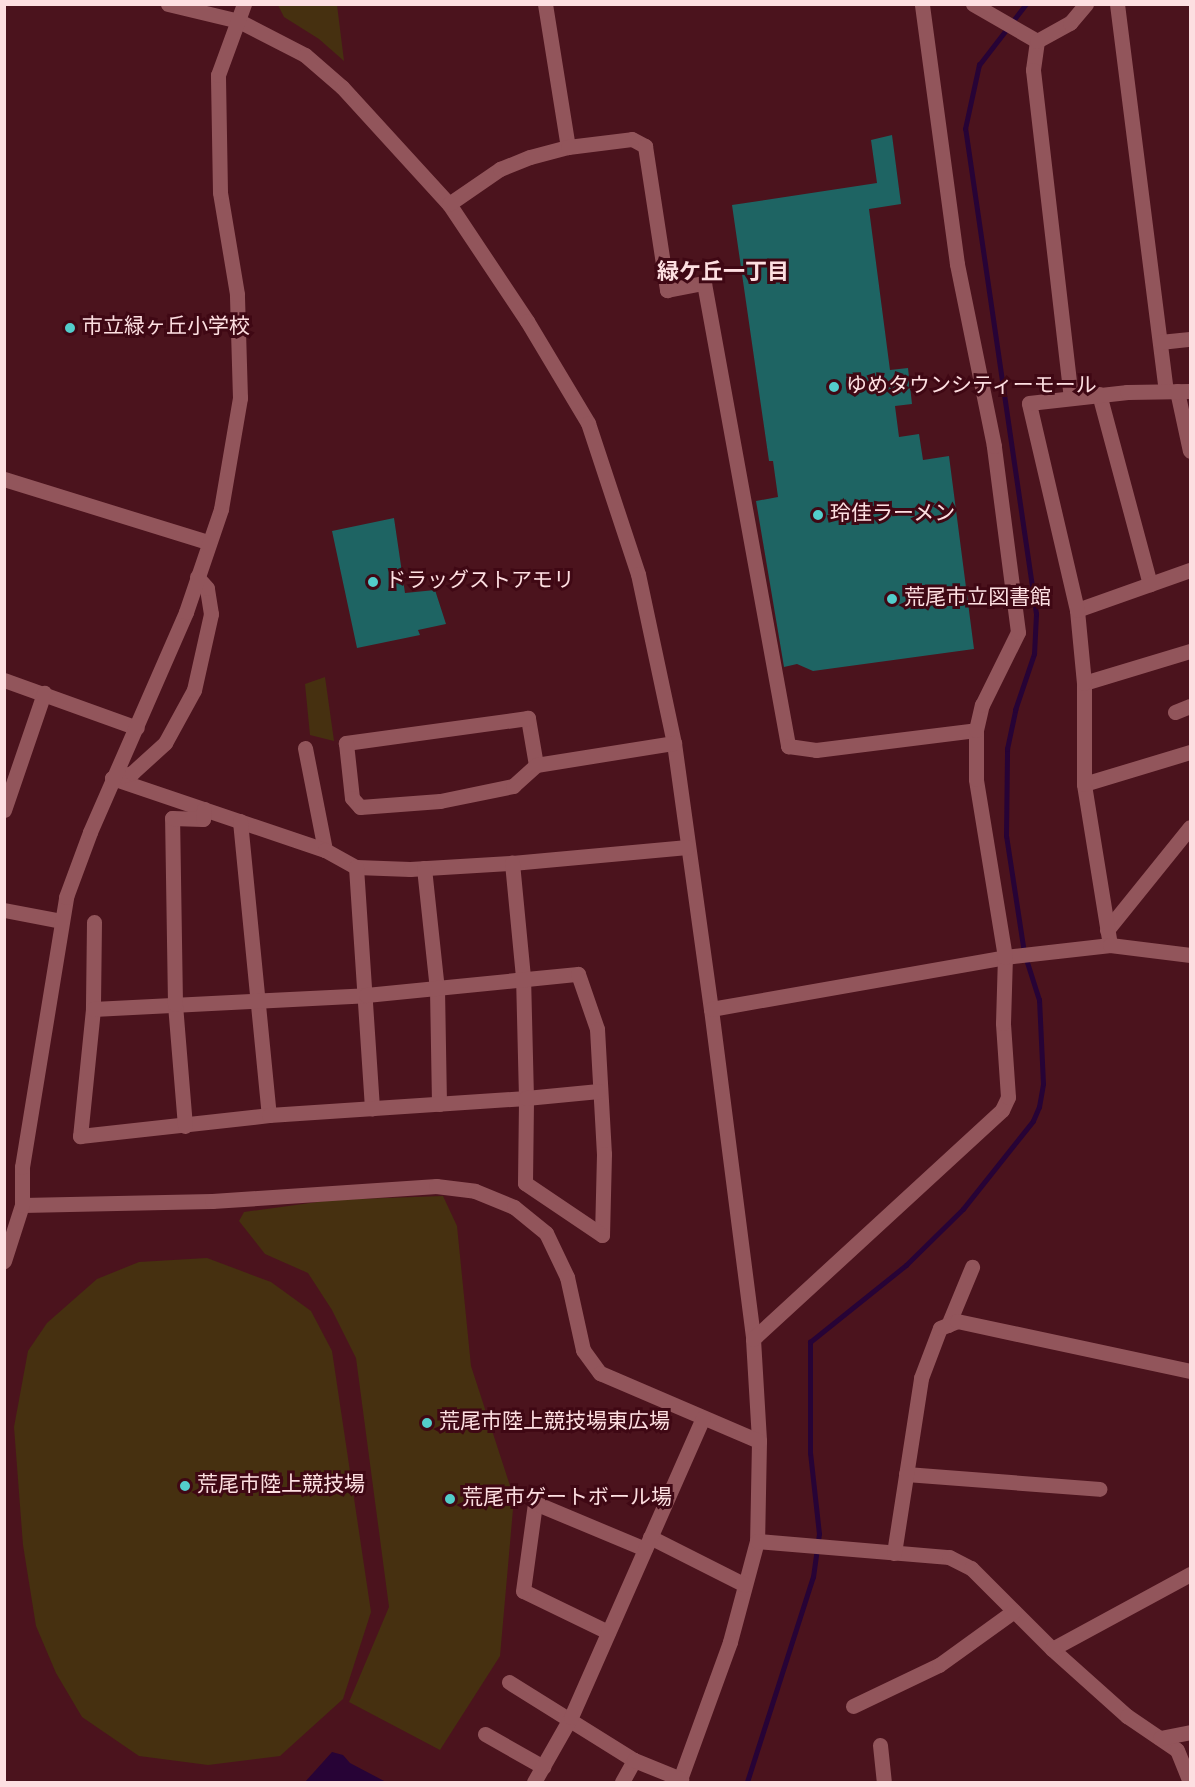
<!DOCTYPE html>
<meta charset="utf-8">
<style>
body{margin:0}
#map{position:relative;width:1195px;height:1787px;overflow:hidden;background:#4b131d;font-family:Overpass,"Noto Sans JP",sans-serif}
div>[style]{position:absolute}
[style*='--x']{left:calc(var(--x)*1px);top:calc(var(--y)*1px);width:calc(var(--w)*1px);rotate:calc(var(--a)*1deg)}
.green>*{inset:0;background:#463010}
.water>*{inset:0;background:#270336}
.stream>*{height:4.5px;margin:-2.25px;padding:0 2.25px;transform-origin:2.25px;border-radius:2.25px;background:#270336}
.building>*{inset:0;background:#1e6463}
.minor>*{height:15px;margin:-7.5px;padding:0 7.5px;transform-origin:7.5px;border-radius:7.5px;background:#92555b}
.dots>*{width:16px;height:16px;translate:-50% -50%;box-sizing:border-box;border:3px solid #3f0814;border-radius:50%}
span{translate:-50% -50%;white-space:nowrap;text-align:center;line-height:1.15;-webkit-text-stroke:6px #3f0814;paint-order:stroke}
.poi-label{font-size:21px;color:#fddfe1}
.left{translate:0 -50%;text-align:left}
.neighbourhood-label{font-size:22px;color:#fddfe1;font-weight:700}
.frame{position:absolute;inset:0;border:6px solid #fddfe1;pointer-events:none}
</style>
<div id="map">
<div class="green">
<div style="clip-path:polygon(278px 5px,337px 5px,344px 61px,319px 39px,284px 17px)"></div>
<div style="clip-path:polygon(325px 677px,334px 741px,310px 735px,305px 684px)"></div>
<div style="clip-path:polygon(443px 1196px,457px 1226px,471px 1366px,514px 1498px,500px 1656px,440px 1750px,349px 1702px,389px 1607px,356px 1358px,332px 1310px,308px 1273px,265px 1254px,239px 1221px,244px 1212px,332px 1200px)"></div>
<div style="clip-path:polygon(207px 1258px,271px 1282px,311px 1311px,332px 1351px,371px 1612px,343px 1699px,280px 1756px,208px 1765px,139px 1756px,82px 1717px,56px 1673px,36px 1626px,23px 1545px,14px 1427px,28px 1351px,47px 1323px,97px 1279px,139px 1262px)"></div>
</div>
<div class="water">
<div style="clip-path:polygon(332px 1752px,343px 1755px,350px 1763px,386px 1782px,305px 1782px)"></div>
</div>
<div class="stream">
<div style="--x:747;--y:1782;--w:215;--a:-72.2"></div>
<div style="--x:813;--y:1577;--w:43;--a:-82.1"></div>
<div style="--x:819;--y:1534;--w:81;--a:-96.3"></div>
<div style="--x:810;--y:1453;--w:111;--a:-90"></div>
<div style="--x:810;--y:1342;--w:123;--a:-38.7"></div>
<div style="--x:906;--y:1265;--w:80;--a:-44.5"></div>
<div style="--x:963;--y:1209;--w:112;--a:-51.5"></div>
<div style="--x:1033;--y:1121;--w:15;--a:-67"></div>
<div style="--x:1039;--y:1107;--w:23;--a:-80"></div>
<div style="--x:1043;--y:1084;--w:84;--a:-92.7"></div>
<div style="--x:1039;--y:1000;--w:49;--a:-107.7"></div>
<div style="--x:1024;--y:953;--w:118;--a:-98.7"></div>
<div style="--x:1006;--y:836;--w:87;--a:-89.3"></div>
<div style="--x:1007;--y:749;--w:40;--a:-78"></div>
<div style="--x:1015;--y:710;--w:59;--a:-71.3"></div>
<div style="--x:1034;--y:654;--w:40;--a:-87.1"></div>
<div style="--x:1036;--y:614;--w:490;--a:-98.3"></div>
<div style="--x:965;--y:129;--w:66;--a:-77.7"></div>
<div style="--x:979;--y:65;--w:77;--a:-52.4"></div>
</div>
<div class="building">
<div style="clip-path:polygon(892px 135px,901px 204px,869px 209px,890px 370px,908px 368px,912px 404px,895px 406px,899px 437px,919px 434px,923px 460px,949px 456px,974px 649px,813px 671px,797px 664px,784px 667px,756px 501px,778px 497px,773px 461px,769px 461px,732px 205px,877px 183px,871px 140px)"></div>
<div style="clip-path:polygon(394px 518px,405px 593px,435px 590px,446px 624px,418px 630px,420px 635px,357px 648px,332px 531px)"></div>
</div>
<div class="minor">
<div style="--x:168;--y:4;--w:73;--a:13.5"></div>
<div style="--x:239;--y:21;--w:74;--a:27.3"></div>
<div style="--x:305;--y:55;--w:49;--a:40.9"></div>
<div style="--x:342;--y:87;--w:159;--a:47.6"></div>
<div style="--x:449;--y:204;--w:141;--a:56.3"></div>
<div style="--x:527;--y:321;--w:119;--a:59.1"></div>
<div style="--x:588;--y:423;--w:159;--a:71.7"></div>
<div style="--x:638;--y:574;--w:173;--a:78"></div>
<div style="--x:674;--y:743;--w:269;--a:82.1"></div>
<div style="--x:711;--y:1009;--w:333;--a:82.7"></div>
<div style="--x:753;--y:1339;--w:102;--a:86.6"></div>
<div style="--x:759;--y:1441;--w:100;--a:91.1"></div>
<div style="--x:757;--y:1541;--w:105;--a:105"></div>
<div style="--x:730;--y:1642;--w:149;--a:110"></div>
<div style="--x:545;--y:4;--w:145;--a:80.9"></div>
<div style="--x:973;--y:4;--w:74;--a:30"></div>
<div style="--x:1117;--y:4;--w:389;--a:82.8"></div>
<div style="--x:1037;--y:41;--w:29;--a:98"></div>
<div style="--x:1033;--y:70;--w:329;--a:83.4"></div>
<div style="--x:1037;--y:41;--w:38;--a:-29"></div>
<div style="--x:1070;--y:23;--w:25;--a:-50"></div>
<div style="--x:449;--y:204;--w:62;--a:-34.5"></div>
<div style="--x:500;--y:169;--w:32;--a:-22"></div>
<div style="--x:530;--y:157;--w:39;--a:-15"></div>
<div style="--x:568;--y:147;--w:64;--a:-7.1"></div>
<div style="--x:632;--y:139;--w:15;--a:28"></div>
<div style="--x:645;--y:146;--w:146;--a:81.3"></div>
<div style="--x:667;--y:290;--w:38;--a:-11"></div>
<div style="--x:704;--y:283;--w:471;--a:79.7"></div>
<div style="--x:788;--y:746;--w:28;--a:8"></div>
<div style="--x:816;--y:750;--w:161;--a:-7.1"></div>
<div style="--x:1160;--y:342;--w:30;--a:-6"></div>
<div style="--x:1177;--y:391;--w:61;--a:77.8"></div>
<div style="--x:1099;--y:394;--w:197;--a:75"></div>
<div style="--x:4;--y:479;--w:214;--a:17.2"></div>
<div style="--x:1077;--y:610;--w:120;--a:-19.5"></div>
<div style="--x:4;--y:680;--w:141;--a:19.8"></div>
<div style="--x:1084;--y:683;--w:111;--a:-16.8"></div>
<div style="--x:1175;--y:712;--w:16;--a:-22"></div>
<div style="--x:305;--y:748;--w:104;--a:78.9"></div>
<div style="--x:536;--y:765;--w:48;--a:-99.7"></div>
<div style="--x:528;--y:718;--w:184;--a:172.2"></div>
<div style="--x:346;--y:743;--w:55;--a:83.8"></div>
<div style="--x:352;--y:798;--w:12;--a:48"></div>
<div style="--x:360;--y:807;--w:80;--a:-4.3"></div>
<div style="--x:440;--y:801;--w:75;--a:-11.6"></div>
<div style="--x:513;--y:786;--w:31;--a:-42"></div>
<div style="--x:536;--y:765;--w:140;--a:-9.1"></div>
<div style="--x:112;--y:778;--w:225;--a:18.7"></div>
<div style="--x:325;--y:850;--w:35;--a:29"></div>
<div style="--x:356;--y:867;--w:54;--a:2.1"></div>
<div style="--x:410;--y:869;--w:102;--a:-3.4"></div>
<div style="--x:512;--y:863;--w:176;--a:-5.2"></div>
<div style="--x:112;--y:778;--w:21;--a:-14"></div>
<div style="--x:132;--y:773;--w:45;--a:-42.3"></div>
<div style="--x:165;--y:743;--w:60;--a:-61.3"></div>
<div style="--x:194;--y:690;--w:78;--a:-77.4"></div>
<div style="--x:211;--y:614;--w:26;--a:-99"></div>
<div style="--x:207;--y:588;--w:15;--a:-132"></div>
<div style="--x:1084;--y:784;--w:111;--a:-16.8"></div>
<div style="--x:4;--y:810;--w:124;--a:-71.1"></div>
<div style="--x:240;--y:821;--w:295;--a:84.4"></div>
<div style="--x:356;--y:867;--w:242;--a:86.2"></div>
<div style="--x:424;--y:868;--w:122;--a:83.9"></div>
<div style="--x:437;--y:989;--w:115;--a:89"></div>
<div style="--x:4;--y:910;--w:58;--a:10.9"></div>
<div style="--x:94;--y:922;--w:87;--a:90.7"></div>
<div style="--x:93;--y:1009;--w:128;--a:95.8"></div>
<div style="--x:80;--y:1136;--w:190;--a:-6.3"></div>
<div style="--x:269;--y:1115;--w:258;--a:-3.8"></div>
<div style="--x:526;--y:1098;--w:121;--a:-91.4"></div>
<div style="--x:523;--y:977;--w:115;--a:-95.5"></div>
<div style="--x:1107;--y:930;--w:132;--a:-51.1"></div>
<div style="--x:1110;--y:945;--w:163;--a:-99.2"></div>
<div style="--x:1084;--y:784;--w:101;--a:-90"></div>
<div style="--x:1084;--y:683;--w:73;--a:-95.5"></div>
<div style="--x:1077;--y:610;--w:212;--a:-103.1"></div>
<div style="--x:1029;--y:403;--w:99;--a:-6.4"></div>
<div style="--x:1127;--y:392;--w:63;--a:-0.9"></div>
<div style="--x:93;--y:1009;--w:273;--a:-2.9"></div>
<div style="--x:366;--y:995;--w:213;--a:-5.7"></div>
<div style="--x:578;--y:974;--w:58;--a:70.9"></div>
<div style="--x:597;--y:1029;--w:125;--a:86.8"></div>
<div style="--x:604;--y:1154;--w:81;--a:91.4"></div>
<div style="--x:602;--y:1235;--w:93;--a:-146"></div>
<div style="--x:525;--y:1183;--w:85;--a:-89.3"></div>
<div style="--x:526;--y:1098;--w:73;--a:-5.5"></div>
<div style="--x:711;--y:1009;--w:299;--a:-10"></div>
<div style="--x:1005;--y:957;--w:106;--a:-6.5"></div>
<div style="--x:1110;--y:945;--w:81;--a:7.1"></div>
<div style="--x:185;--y:1126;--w:122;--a:-94.7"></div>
<div style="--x:175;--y:1004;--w:186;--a:-90.9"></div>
<div style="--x:172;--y:818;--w:31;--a:2"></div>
<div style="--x:203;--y:819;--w:10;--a:-84"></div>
<div style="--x:22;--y:1205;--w:190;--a:-1.2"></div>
<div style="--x:212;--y:1201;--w:225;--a:-3.8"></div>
<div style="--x:436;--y:1186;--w:39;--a:7"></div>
<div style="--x:475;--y:1191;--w:42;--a:22.3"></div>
<div style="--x:514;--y:1207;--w:41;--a:39.1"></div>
<div style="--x:546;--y:1233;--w:49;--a:64.5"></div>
<div style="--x:567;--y:1277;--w:75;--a:77.6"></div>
<div style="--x:583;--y:1350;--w:29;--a:54"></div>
<div style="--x:600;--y:1373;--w:173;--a:23.2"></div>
<div style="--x:4;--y:1261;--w:59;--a:-72.2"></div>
<div style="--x:22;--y:1205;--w:38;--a:-90"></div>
<div style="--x:22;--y:1167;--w:274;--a:-80.7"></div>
<div style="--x:66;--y:897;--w:69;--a:-69.7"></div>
<div style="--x:90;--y:832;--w:240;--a:-66.4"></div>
<div style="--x:186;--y:612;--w:109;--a:-71.2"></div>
<div style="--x:221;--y:509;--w:113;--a:-80.3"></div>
<div style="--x:240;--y:398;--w:104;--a:-91.7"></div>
<div style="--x:237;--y:294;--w:103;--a:-99.5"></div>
<div style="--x:220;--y:192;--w:117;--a:-91"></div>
<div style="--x:218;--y:75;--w:76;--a:-69.9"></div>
<div style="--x:948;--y:1325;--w:63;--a:-67.5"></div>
<div style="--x:753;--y:1339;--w:338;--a:-42.6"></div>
<div style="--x:1002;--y:1110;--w:14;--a:-65"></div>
<div style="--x:1008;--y:1097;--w:74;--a:-93.9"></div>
<div style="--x:1003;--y:1023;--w:66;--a:-88.3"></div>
<div style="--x:1005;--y:957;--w:180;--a:-99.3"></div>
<div style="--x:976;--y:779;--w:49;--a:-90"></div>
<div style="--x:976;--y:730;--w:26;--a:-77"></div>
<div style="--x:982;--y:705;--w:81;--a:-63.7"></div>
<div style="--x:1018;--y:632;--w:188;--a:-97.4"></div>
<div style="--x:994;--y:446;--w:186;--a:-101.5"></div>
<div style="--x:957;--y:264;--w:262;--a:-97.7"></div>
<div style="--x:906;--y:1474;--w:194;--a:4.4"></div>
<div style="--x:650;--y:1537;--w:106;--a:26.8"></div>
<div style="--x:757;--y:1541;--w:193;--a:4.8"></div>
<div style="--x:949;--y:1557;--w:25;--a:27"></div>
<div style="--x:971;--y:1568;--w:115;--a:45"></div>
<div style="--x:1052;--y:1649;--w:101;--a:41.8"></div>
<div style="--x:1127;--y:1716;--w:60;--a:34.2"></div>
<div style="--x:1177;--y:1750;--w:35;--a:68"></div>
<div style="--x:894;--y:1553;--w:177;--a:-81.2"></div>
<div style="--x:921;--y:1378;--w:53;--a:-69.2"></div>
<div style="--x:940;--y:1328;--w:18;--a:-22"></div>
<div style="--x:957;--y:1321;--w:238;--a:12.1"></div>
<div style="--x:608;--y:1632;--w:94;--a:-154.2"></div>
<div style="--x:523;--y:1591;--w:89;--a:-82.2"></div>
<div style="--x:535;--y:1503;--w:119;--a:22.7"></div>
<div style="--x:1052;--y:1649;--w:157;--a:-28.5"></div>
<div style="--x:509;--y:1682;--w:147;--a:32"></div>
<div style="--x:853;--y:1706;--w:95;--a:-25.5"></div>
<div style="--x:939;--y:1665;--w:92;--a:-35.8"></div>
<div style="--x:485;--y:1734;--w:67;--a:29.6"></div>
<div style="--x:1160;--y:1738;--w:31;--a:-11"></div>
<div style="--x:880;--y:1745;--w:37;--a:84"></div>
<div style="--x:534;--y:1782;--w:75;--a:-60.4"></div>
<div style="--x:571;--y:1717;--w:327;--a:-66.2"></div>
<div style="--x:622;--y:1782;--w:25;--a:-61"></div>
<div style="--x:634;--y:1760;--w:51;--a:22"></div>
</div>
<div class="dots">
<div style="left:70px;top:328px;background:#53cdcb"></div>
<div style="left:834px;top:387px;background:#53cdcb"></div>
<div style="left:818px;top:515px;background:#53cdcb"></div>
<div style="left:373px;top:582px;background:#53cdcb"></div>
<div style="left:892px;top:599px;background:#53cdcb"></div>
<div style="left:427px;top:1423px;background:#53cdcb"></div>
<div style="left:185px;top:1486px;background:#53cdcb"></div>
<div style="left:450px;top:1499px;background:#53cdcb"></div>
</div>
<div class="poi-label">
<span class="left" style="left:82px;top:328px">市立緑ヶ丘小学校</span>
<span class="left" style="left:846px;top:387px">ゆめタウンシティーモール</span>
<span class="left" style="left:830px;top:515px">玲佳ラーメン</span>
<span class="left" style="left:385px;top:582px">ドラッグストアモリ</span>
<span class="left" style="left:904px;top:599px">荒尾市立図書館</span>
<span class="left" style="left:439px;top:1423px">荒尾市陸上競技場東広場</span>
<span class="left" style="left:197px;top:1486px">荒尾市陸上競技場</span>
<span class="left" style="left:462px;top:1499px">荒尾市ゲートボール場</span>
</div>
<div class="neighbourhood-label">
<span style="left:723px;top:274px">緑ケ丘一丁目</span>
</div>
<div class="frame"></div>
</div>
